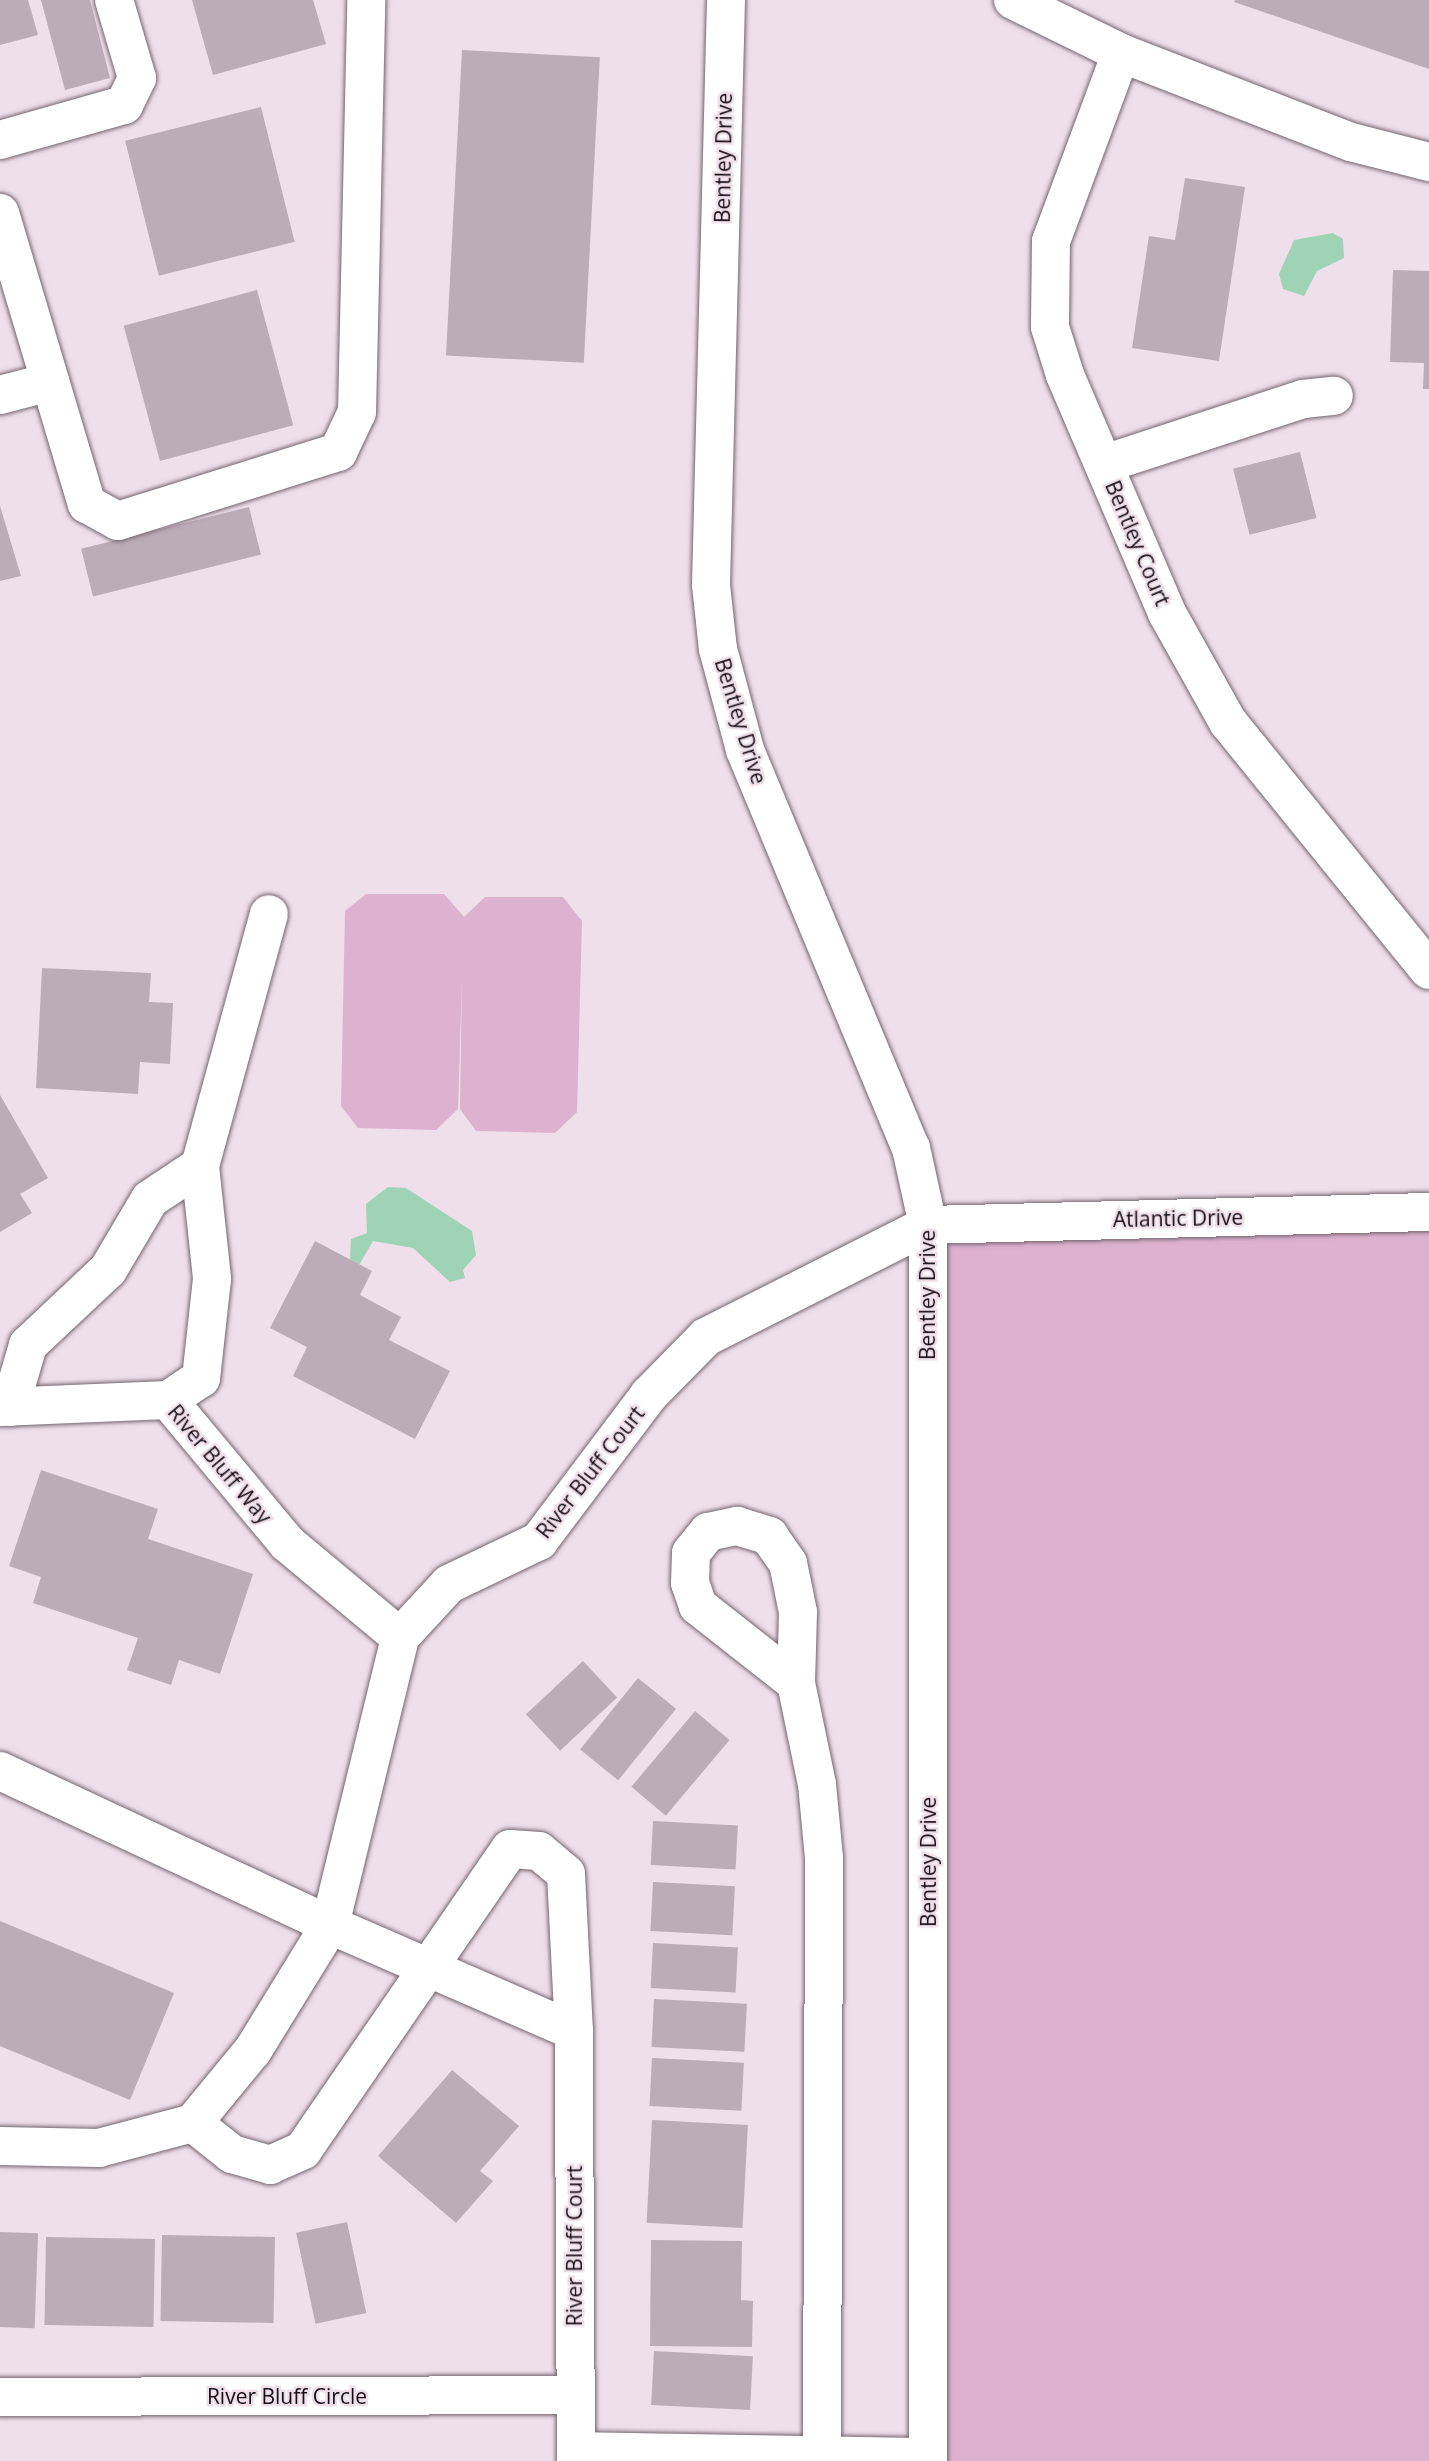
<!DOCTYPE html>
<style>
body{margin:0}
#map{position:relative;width:1429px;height:2461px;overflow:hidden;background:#efdfea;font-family:"Open Sans",sans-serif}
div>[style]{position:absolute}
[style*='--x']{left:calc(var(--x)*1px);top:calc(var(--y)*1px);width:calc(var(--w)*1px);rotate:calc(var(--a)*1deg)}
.green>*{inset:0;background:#ddb1d0;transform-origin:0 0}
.water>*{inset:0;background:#9ed3b6}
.building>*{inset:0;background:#bcacb7;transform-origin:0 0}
.roads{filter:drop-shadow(0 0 2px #74656f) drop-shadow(0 0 2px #74656f)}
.minor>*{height:38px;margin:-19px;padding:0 19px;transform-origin:19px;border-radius:19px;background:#fff}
span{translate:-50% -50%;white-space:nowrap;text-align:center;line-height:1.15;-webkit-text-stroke:5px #efdfea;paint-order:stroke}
.street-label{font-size:21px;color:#151014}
</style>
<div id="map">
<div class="green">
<div style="clip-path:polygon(366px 894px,444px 894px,464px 917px,485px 897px,563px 897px,582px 921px,577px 1112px,555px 1133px,476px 1131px,460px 1109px,462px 978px,458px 1109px,436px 1130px,358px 1128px,341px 1106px,345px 911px)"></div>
<div style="left:1429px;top:1212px;width:1249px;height:501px;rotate:90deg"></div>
</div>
<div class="water">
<div style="clip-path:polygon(1333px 233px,1343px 239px,1344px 258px,1317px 271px,1304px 296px,1283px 289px,1279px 274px,1294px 240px)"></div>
<div style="clip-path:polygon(388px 1187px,406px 1188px,472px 1231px,476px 1255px,463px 1270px,465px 1278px,450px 1282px,413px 1248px,373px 1241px,359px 1265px,350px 1259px,351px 1239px,367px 1233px,366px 1204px)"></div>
</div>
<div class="building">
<div style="clip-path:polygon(0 0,28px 0,38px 35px,0 45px)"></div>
<div style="clip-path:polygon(41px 0,90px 0,110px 78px,65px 90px)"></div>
<div style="clip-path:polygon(192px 0,313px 0,326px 44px,213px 75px)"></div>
<div style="clip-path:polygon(1235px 0,1429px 0,1429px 69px,1234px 2px)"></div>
<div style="left:462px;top:50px;width:138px;height:306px;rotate:3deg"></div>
<div style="left:261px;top:107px;width:139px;height:140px;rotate:76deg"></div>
<div style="clip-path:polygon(1185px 178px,1245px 187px,1219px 361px,1132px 348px,1149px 236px,1175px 240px)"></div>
<div style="clip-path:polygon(1393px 270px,1429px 271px,1429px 389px,1423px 389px,1424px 363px,1390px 362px)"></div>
<div style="left:257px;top:290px;width:140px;height:138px;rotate:75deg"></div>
<div style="left:1300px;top:452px;width:68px;height:69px;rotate:76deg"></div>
<div style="clip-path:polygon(0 506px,21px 576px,0 581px)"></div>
<div style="left:249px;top:507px;width:49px;height:173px;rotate:76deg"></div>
<div style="clip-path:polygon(42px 968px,151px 973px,149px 1002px,173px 1003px,170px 1064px,140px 1062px,138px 1094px,36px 1088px)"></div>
<div style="clip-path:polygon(0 1095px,48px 1178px,20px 1194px,32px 1213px,0 1232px)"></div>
<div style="clip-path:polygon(315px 1241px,372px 1271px,360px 1295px,401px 1317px,389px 1340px,450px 1371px,415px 1439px,293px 1376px,307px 1347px,270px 1328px)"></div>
<div style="clip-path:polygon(41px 1470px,158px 1509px,148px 1539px,253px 1574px,220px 1674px,179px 1660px,171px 1685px,127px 1670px,138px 1638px,33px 1603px,41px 1577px,9px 1566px)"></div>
<div style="left:583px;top:1661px;width:50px;height:78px;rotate:47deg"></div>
<div style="left:638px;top:1678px;width:49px;height:92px;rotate:39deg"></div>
<div style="left:695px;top:1711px;width:45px;height:99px;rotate:40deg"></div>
<div style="left:653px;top:1821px;width:85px;height:44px;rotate:3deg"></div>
<div style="left:653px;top:1882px;width:82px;height:49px;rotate:3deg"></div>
<div style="clip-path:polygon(0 1921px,174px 1993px,130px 2100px,0 2046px)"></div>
<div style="left:653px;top:1943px;width:85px;height:45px;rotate:3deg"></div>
<div style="left:654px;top:1999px;width:93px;height:48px;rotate:3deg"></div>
<div style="left:652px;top:2058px;width:92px;height:48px;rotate:3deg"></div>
<div style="clip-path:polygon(452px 2070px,519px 2126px,480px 2171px,493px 2181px,456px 2223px,378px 2156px)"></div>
<div style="left:652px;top:2120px;width:96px;height:103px;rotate:3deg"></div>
<div style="left:347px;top:2222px;width:93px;height:52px;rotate:78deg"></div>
<div style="left:0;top:2232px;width:38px;height:95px;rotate:2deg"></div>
<div style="left:162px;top:2235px;width:113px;height:86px;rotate:1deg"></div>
<div style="left:46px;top:2237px;width:109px;height:88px;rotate:1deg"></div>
<div style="clip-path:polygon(651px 2240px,742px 2241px,741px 2300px,753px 2301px,752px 2347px,650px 2346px)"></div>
<div style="left:654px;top:2351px;width:99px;height:54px;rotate:3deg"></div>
</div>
<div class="roads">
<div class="minor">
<div style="--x:726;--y:0;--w:585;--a:91.47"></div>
<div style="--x:711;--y:585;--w:64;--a:83.8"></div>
<div style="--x:718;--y:649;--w:105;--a:75"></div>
<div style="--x:745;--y:750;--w:431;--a:67.4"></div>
<div style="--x:911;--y:1148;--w:79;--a:77.6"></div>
<div style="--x:928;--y:1225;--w:1236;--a:90"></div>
<div style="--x:1013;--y:0;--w:120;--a:26.1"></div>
<div style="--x:1121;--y:53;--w:247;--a:21.2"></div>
<div style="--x:1351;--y:142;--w:81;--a:14.4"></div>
<div style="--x:1121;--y:53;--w:201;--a:110.4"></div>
<div style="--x:1051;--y:241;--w:86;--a:90.7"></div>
<div style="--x:1050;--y:327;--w:50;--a:72.6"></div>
<div style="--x:1065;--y:375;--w:259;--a:66.8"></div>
<div style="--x:1167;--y:613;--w:125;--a:60.8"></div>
<div style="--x:1228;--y:722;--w:319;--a:51"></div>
<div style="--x:0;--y:140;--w:129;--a:-15.8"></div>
<div style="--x:124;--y:105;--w:30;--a:-64"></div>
<div style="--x:137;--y:78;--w:81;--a:-106.4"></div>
<div style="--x:0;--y:213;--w:304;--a:73.4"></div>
<div style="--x:87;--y:504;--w:35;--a:29"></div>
<div style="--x:118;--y:521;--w:231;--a:-17.4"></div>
<div style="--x:338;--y:452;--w:44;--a:-64.6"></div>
<div style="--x:357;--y:412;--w:412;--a:-88.7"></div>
<div style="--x:0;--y:395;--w:52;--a:-14.6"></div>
<div style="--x:1104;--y:464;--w:209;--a:-18.1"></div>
<div style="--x:1303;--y:399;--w:31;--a:-6"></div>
<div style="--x:200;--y:1166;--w:261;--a:-74.7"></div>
<div style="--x:0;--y:1407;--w:168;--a:-2.4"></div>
<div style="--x:168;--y:1400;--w:186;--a:50.2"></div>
<div style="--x:287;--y:1543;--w:147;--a:39.8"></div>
<div style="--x:10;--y:1407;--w:65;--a:-73.8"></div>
<div style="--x:28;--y:1345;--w:110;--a:-43.2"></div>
<div style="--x:108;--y:1270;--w:82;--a:-59.4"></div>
<div style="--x:150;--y:1199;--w:60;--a:-33.4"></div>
<div style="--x:200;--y:1166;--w:114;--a:83.9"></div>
<div style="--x:212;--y:1279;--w:100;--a:96.3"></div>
<div style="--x:201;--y:1378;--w:40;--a:146"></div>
<div style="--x:796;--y:1683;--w:125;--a:-141.8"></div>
<div style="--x:698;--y:1606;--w:24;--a:-109"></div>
<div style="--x:690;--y:1583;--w:30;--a:-88"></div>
<div style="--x:691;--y:1553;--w:27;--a:-51"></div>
<div style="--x:708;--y:1532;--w:30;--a:-12"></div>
<div style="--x:737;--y:1526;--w:34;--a:17"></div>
<div style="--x:769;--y:1536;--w:33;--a:55"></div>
<div style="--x:788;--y:1563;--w:50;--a:78.5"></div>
<div style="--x:798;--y:1612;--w:71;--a:91.6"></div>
<div style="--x:796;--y:1683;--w:103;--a:78.3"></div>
<div style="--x:817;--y:1784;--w:74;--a:84.6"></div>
<div style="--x:824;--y:1858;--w:597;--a:90.19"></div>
<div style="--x:0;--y:1771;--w:364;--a:25"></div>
<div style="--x:330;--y:1925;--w:147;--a:121.6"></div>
<div style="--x:253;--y:2050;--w:94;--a:129.4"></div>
<div style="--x:193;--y:2123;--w:97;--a:165.1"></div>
<div style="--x:99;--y:2148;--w:99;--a:-178.8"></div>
<div style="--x:193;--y:2123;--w:50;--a:38.5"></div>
<div style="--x:232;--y:2154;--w:40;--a:16"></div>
<div style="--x:270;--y:2165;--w:36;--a:-24"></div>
<div style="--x:303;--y:2150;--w:365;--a:-55.5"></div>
<div style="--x:510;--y:1849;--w:29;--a:4"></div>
<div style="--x:539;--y:1851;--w:35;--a:40"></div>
<div style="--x:566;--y:1874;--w:157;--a:87.1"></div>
<div style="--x:0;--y:2397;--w:574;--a:-0.2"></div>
<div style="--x:576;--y:2451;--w:352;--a:1"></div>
<div style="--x:576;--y:2461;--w:430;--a:-90.3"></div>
<div style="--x:574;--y:2031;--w:266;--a:-156.5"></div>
<div style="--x:330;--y:1925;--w:296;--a:-76.3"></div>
<div style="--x:400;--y:1637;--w:72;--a:-47.2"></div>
<div style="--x:449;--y:1584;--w:100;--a:-25.5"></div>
<div style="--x:539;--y:1541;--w:183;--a:-53"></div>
<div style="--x:649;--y:1395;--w:81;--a:-45.5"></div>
<div style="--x:706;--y:1337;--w:249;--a:-26.8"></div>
<div style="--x:928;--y:1225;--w:501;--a:-1.49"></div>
</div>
</div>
<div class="street-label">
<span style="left:723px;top:158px;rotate:-89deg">Bentley Drive</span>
<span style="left:1138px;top:543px;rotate:67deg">Bentley Court</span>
<span style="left:741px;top:721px;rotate:73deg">Bentley Drive</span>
<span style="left:1178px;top:1218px;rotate:-1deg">Atlantic Drive</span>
<span style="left:927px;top:1295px;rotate:-90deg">Bentley Drive</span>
<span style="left:220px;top:1464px;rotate:50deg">River Bluff Way</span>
<span style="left:590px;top:1472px;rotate:-52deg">River Bluff Court</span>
<span style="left:928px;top:1862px;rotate:-90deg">Bentley Drive</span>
<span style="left:574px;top:2246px;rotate:-90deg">River Bluff Court</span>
<span style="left:287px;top:2396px">River Bluff Circle</span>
</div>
</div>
